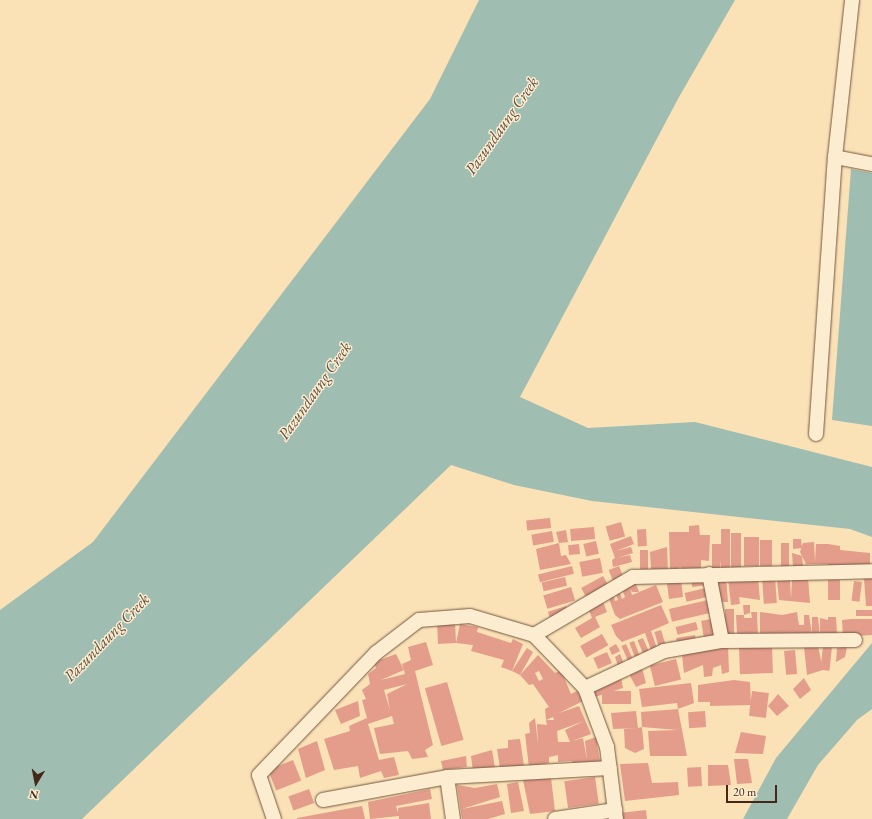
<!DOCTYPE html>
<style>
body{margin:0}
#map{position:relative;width:872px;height:819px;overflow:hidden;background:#fbe1b6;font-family:"EB Garamond",serif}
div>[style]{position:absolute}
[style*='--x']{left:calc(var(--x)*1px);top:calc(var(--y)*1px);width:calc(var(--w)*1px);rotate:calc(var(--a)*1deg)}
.water>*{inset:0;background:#9fbdb1}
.building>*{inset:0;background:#e39d8a;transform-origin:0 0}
.roads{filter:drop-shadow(0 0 1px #725640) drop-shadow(0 0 1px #725640)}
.minor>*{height:14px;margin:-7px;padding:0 7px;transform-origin:7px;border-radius:7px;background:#fcecd0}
span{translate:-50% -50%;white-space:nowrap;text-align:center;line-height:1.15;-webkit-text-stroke:3px #fcecd0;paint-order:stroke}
.water-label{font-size:16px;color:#5b4c3e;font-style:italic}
.north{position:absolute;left:16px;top:763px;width:40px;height:40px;-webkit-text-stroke:3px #fcecd0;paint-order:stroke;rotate:190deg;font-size:11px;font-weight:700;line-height:16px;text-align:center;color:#442718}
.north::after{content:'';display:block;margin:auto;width:14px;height:18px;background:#442718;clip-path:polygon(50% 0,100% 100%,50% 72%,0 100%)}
.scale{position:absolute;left:726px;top:785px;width:51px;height:18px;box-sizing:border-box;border:2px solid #442718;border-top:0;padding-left:5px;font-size:12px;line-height:14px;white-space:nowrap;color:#442718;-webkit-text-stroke:3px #fcecd0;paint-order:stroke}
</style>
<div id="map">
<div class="water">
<div style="clip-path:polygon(479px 0,735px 0,679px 97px,520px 397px,588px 428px,695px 422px,872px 467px,872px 537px,850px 529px,592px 501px,514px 485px,451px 465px,82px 819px,0 819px,0 610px,93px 542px,430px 99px)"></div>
<div style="clip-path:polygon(851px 169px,872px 173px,872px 426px,832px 420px)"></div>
<div style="clip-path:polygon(872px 643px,872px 709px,857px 720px,818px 765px,787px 819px,743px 819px,776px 758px)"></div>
</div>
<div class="building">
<div style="left:550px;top:518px;width:10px;height:24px;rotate:84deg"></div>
<div style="left:621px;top:522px;width:15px;height:16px;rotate:74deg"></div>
<div style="clip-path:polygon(699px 525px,700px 535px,710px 535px,709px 561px,701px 560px,701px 570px,691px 570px,691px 568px,684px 571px,680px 567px,675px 572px,670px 569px,669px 532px,689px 532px,689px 526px)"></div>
<div style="left:594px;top:527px;width:12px;height:24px;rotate:85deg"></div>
<div style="left:646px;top:529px;width:17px;height:9px;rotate:87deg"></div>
<div style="clip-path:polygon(721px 529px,730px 529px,730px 568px,721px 568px,720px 561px,720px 571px,712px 571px,712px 544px,721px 544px)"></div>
<div style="clip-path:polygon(566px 530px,568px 542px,559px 543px,561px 556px,566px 555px,571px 564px,540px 570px,536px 549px,559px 543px,556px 532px)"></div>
<div style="left:552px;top:531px;width:11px;height:21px;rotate:80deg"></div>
<div style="left:731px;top:533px;width:10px;height:35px"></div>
<div style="clip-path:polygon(631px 536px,634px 544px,616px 551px,631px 547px,633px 553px,617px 558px,630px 555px,632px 562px,613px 567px,612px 560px,615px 558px,610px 544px)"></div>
<div style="left:744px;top:537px;width:15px;height:29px"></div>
<div style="clip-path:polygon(793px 539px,801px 539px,802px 548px,793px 549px)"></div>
<div style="left:760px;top:540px;width:12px;height:26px"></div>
<div style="left:596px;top:541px;width:13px;height:13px;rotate:77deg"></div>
<div style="clip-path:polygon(814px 542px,815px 562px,816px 544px,828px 544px,840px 546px,840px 550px,870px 553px,870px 566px,828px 567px,828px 564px,806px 564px,800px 552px,803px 543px)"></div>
<div style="left:781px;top:543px;width:8px;height:26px"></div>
<div style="left:579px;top:544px;width:10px;height:11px;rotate:84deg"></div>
<div style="clip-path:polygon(667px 547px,668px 572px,661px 569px,651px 569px,650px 552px)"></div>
<div style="left:640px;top:550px;width:8px;height:19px"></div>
<div style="clip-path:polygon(792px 553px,802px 556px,803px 566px,793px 567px)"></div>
<div style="left:600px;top:558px;width:15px;height:21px;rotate:79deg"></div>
<div style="left:572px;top:566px;width:8px;height:35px;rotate:76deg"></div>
<div style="left:619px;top:566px;width:14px;height:11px;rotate:69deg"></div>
<div style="left:603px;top:576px;width:13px;height:25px;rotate:61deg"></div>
<div style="left:565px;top:577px;width:9px;height:24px;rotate:77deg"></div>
<div style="clip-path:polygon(726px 577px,728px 602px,719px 602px,716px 578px)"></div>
<div style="left:775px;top:577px;width:26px;height:13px;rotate:86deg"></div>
<div style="clip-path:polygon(681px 578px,683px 597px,669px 599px,667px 583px)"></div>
<div style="left:706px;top:578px;width:7px;height:15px;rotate:82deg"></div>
<div style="clip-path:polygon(728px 578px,758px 578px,760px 600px,739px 597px,740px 604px,731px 605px)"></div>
<div style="clip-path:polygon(792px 578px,808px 578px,810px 603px,779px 600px,777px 581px,790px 580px,791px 599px)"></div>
<div style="clip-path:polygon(864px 578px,872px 578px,872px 606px,866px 606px)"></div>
<div style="left:828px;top:580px;width:12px;height:20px"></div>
<div style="clip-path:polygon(635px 581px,639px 592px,632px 592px,630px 588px,632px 595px,656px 585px,663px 602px,620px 619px,615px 615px,608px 596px,613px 594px,615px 601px,618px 600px,615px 591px,619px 590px,622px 599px,625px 597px,622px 589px)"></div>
<div style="left:854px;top:581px;width:8px;height:20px;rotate:7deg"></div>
<div style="left:571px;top:587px;width:14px;height:29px;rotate:73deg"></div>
<div style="left:706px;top:588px;width:9px;height:22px;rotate:77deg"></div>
<div style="left:708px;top:600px;width:13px;height:40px;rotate:77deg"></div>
<div style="clip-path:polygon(603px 602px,607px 612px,595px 617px,600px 627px,581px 638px,575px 628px,592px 618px,588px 608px)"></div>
<div style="clip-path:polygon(661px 605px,669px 623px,651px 631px,658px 651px,652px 653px,645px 633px,622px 642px,616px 636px,611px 625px)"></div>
<div style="clip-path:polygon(743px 605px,750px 605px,750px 613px,744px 615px,744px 618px,752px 618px,751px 612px,757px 612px,758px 638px,737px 633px,736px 615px,744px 615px)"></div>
<div style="left:566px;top:606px;width:6px;height:19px;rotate:72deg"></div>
<div style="left:725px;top:609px;width:9px;height:28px"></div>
<div style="left:872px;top:610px;width:6px;height:16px;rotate:90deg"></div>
<div style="clip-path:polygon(760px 612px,782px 615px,797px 612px,799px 625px,804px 625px,804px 615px,809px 615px,812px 634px,812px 617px,818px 617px,820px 638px,760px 636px)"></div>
<div style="clip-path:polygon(828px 617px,836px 617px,837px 634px,820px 633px,820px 618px,828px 620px)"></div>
<div style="left:712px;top:619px;width:19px;height:11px;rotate:81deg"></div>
<div style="clip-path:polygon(851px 619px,872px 619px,872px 635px,843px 637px,842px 620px)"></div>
<div style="left:696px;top:622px;width:8px;height:21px;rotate:76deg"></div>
<div style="left:455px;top:623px;width:20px;height:18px;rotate:87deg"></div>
<div style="clip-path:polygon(460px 624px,478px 627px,477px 632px,511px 643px,513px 639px,523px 644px,512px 671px,501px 667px,504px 660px,471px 651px,473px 645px,456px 643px)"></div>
<div style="left:661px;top:630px;width:17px;height:7px;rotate:73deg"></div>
<div style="left:602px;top:634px;width:13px;height:25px;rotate:61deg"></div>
<div style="left:695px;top:635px;width:6px;height:19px;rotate:81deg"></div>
<div style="left:643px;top:638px;width:15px;height:6px;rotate:67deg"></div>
<div style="left:634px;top:641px;width:17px;height:5px;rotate:69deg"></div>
<div style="clip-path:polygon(evenodd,426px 642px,433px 665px,415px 671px,433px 745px,425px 750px,428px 757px,412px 759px,408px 751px,380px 754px,374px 728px,394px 724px,392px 716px,368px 724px,379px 760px,394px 757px,399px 775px,384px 778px,381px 771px,360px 778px,358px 766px,334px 770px,324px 739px,350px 731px,349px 726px,367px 718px,362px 700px,366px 699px,362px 690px,370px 684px,368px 674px,376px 668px,374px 662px,396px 654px,404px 670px,402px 664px,411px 660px,408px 647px,426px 642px,404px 670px,405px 674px,381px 680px,404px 670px,426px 642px,407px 684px,387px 694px,390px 710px,384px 690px,407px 684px)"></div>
<div style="clip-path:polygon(616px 644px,620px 651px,612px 655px,609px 648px)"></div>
<div style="left:626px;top:644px;width:17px;height:5px;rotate:66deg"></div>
<div style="clip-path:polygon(728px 646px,729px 672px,722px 674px,721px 665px,713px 668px,712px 676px,704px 677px,703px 665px,684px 673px,682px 655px)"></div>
<div style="left:772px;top:646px;width:27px;height:33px;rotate:88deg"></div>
<div style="clip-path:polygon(818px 646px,823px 670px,807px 675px,804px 647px)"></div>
<div style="left:823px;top:646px;width:9px;height:24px;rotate:6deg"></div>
<div style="clip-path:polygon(847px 647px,845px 657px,836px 662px,837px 648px)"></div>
<div style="clip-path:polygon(527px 648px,533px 652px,520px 675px,512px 671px)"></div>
<div style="left:795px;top:650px;width:24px;height:11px;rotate:85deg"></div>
<div style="left:607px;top:652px;width:12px;height:15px;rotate:66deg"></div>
<div style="clip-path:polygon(620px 654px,624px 664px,618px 666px,615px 657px)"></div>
<div style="clip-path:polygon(evenodd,538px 655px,555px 673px,561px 670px,571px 694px,577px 691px,583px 701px,559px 713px,579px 706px,591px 734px,572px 741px,583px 738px,587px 760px,585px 741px,596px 737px,600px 762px,573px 770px,572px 761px,558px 762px,558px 755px,549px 757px,549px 763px,529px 767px,525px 734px,530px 733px,529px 723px,535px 718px,538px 744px,537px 724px,547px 725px,546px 720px,554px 720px,553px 717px,546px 720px,545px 709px,549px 707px,533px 684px,529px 685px,520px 675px,538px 655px,539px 671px,543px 679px,539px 681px,535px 673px,539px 671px,538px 655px,584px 721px,565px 730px,570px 742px,558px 742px,557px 731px,584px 721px)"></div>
<div style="left:676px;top:659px;width:21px;height:27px;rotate:76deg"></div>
<div style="clip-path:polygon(642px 668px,646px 683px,636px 687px,629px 674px)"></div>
<div style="clip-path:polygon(620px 672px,623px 688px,595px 697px,591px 686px)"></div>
<div style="clip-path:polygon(804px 678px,811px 690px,800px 699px,793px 689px)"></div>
<div style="clip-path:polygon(734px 680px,750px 682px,751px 705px,710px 706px,710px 702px,698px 702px,698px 685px)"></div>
<div style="left:447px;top:682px;width:60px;height:23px;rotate:74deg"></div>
<div style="clip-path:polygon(691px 683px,694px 703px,678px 709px,677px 703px,642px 707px,639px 689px)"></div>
<div style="left:631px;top:691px;width:13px;height:29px;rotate:90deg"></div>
<div style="left:752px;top:691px;width:17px;height:25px;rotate:7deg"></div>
<div style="clip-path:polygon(778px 694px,789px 706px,777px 716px,768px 706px)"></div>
<div style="clip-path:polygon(358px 701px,360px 716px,341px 724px,335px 710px)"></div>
<div style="clip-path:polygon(678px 709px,687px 756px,650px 756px,648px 731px,678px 730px,642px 727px,641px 712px)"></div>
<div style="clip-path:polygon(636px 711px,638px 728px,642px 727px,644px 749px,635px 753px,625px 748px,624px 729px,638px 728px,613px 729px,611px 713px)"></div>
<div style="left:705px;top:711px;width:16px;height:17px;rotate:86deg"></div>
<div style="clip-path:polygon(741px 732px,766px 736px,763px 754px,735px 753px)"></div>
<div style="clip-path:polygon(520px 739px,524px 766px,500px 768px,497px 749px,508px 748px,508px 740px)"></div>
<div style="clip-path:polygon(317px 741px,325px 770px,306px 778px,298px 749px)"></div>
<div style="clip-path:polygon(492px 750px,495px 768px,473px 771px,471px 756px)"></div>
<div style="clip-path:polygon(466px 756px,467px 767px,443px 770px,441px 761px)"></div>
<div style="clip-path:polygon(734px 759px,748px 759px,752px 783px,737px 784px)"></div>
<div style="left:293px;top:760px;width:22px;height:27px;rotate:68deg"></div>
<div style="clip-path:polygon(648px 763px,652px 783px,678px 782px,679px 795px,625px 801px,620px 764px)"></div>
<div style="clip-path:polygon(708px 765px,728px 765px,731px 785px,708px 786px)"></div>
<div style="left:701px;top:767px;width:19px;height:14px;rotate:87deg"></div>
<div style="left:595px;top:777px;width:27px;height:31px;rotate:82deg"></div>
<div style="clip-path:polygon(551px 778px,555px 811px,530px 814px,523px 780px)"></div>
<div style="clip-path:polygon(518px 782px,524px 811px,511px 813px,507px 784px)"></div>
<div style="clip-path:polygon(497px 784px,500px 797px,462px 809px,502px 801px,505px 814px,488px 819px,462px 819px,457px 785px,475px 788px)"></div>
<div style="left:309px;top:789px;width:15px;height:22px;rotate:70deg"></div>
<div style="clip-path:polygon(430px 789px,432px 799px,396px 806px,398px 813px,398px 808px,429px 803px,431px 819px,399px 819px,399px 816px,370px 819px,368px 802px)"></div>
<div style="clip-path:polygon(362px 806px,365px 819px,297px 819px,297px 818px)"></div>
<div style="clip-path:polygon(646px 810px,647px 819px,619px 819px,619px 813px)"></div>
</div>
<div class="roads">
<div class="minor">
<div style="--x:835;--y:157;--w:38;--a:11"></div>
<div style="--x:816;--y:434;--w:278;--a:-86.1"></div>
<div style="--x:835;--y:157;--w:158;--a:-83.8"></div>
<div style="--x:709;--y:574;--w:68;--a:79"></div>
<div style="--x:534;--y:635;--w:115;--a:-30.4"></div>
<div style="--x:633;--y:577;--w:239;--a:-1.4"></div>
<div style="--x:585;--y:688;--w:87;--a:-25.1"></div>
<div style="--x:664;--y:651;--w:59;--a:-9.8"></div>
<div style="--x:722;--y:641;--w:133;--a:-0.4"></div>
<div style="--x:447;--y:777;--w:42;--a:81.9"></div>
<div style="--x:323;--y:800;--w:126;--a:-10.5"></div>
<div style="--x:447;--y:777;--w:163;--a:-3.2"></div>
<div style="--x:274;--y:819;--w:46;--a:-108.8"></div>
<div style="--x:259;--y:775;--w:169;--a:-46.2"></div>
<div style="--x:376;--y:653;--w:54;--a:-37.5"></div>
<div style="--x:419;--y:620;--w:51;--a:-4.5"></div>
<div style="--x:470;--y:616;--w:67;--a:16.5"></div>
<div style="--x:534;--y:635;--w:74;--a:46.1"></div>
<div style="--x:585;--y:688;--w:63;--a:69.6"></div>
<div style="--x:607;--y:747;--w:73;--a:82.9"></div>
<div style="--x:555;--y:819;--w:61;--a:-8.5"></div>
</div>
</div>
<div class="water-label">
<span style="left:502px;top:126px;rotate:-55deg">Pazundaung Creek</span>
<span style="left:315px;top:391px;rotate:-55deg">Pazundaung Creek</span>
<span style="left:107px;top:638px;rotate:-46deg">Pazundaung Creek</span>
</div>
<div class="north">N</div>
<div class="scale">20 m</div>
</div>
